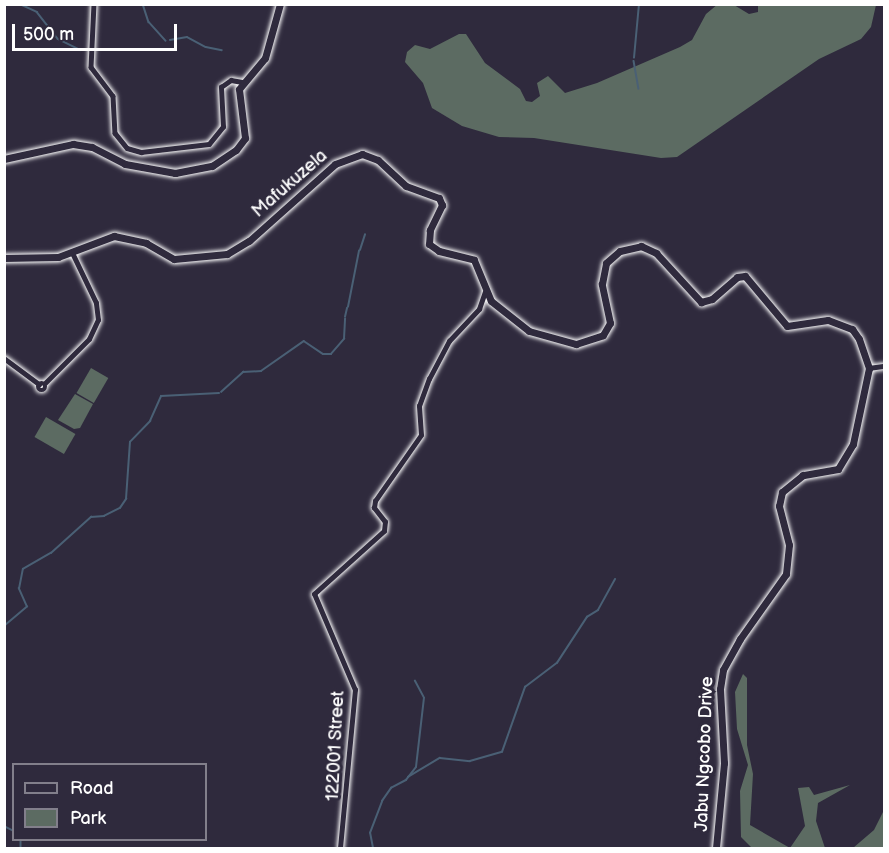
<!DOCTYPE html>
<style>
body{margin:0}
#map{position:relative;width:889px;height:853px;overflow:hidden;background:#2f2a3d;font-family:"Balsamiq Sans",sans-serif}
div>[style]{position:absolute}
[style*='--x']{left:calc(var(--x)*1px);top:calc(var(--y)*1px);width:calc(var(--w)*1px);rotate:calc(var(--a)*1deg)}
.green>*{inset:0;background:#5c6b62;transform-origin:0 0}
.stream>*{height:1.5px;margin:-0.75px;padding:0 0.75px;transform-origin:0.75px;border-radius:0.75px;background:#4a6075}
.roads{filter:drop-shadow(0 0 2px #fff) drop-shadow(0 0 2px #fff)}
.minor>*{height:4.5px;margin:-2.25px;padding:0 2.25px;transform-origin:2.25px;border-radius:2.25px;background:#2f2a3d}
.minor>.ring{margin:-2.25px;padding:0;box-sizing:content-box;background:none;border:4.5px solid #2f2a3d;border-radius:50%}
.major>*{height:7px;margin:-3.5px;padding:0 3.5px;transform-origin:3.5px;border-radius:3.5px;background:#2f2a3d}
span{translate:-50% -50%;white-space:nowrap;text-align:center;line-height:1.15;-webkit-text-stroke:6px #2f2a3d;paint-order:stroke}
.street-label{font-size:18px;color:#fff}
.frame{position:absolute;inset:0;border:6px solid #fff;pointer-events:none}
.legend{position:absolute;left:12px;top:763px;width:195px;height:78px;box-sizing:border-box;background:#2f2a3d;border:2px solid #827f8b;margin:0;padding:8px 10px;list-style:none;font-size:18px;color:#fff}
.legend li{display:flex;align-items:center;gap:12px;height:30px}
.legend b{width:30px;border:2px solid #827f8b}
.scale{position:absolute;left:12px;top:24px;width:165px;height:27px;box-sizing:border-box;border:3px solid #fff;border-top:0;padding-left:8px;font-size:18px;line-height:21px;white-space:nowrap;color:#fff;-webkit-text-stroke:4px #2f2a3d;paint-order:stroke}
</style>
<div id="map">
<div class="green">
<div style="clip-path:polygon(718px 4px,734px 5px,749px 14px,758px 12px,758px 5px,876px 5px,871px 27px,861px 39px,819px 59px,677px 157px,661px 158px,534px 138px,499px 137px,462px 126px,432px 108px,423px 83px,405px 62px,407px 52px,415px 45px,430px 49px,459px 34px,466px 34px,485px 63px,520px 89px,526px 101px,532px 102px,540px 96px,537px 83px,548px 76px,565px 93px,597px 83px,680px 47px,692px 40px,706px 14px)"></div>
<div style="left:91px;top:368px;width:20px;height:29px;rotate:30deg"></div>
<div style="clip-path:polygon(75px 394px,93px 404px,80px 428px,74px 429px,58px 420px)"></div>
<div style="left:46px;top:417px;width:34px;height:23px;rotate:30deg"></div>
<div style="clip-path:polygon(743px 674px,747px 678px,747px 745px,753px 774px,750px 825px,790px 848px,805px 826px,798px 788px,809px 787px,814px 795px,850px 785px,818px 803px,816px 821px,825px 848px,752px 848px,741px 837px,740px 791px,748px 765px,737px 729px,735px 692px)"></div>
<div style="clip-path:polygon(884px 810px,884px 848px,853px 848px,874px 830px)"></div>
</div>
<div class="stream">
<div style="--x:20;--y:4;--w:19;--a:25"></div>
<div style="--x:37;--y:12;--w:34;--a:52"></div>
<div style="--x:58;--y:39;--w:25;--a:26"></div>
<div style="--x:143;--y:4;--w:19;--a:72"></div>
<div style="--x:149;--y:22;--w:25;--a:48"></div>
<div style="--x:170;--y:40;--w:17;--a:-10"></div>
<div style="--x:187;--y:37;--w:21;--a:28"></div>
<div style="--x:206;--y:47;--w:16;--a:11"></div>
<div style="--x:634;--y:58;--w:54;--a:-84.7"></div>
<div style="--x:634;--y:61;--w:28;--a:80"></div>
<div style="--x:360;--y:250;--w:16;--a:-72"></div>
<div style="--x:348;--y:307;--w:57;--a:-78.9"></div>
<div style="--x:345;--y:317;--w:9;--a:-77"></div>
<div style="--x:221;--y:392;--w:30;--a:-42"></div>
<div style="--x:243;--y:372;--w:18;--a:-3"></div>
<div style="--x:261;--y:371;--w:52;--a:-34.9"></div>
<div style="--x:304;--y:341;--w:23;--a:34"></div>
<div style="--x:323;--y:354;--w:8;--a:0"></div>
<div style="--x:331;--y:354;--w:20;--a:-49"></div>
<div style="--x:344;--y:339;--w:20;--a:-87"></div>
<div style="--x:4;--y:626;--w:30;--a:-40"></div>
<div style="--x:27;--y:607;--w:20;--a:-114"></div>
<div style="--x:19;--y:589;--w:20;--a:-79"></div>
<div style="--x:23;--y:569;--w:32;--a:-30"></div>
<div style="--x:51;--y:553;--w:54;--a:-42"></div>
<div style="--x:91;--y:517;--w:13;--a:-4"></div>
<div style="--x:104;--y:516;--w:18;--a:-27"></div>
<div style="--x:120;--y:508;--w:11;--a:-56"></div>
<div style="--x:126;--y:499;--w:57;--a:-86"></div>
<div style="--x:130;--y:442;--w:29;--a:-46"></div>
<div style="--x:150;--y:421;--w:27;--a:-66"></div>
<div style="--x:161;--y:396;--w:58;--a:-3"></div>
<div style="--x:408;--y:777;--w:37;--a:-31"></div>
<div style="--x:440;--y:758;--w:30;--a:6"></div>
<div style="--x:470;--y:761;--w:33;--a:-16"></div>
<div style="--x:502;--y:752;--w:69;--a:-70.5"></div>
<div style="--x:525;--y:687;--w:40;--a:-37"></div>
<div style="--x:557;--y:663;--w:55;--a:-56.9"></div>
<div style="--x:587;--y:617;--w:13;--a:-32"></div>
<div style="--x:598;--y:610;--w:35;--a:-61"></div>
<div style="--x:4;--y:826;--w:11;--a:27"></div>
<div style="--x:21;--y:840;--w:8;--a:90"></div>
<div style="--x:373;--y:848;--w:15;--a:-101"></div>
<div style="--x:370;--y:833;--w:34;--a:-69"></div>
<div style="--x:382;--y:801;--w:16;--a:-55"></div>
<div style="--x:391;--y:788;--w:17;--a:-28"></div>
<div style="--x:406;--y:780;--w:16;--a:-52"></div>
<div style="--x:416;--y:767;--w:69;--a:-83.4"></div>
<div style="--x:424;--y:698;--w:19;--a:-118"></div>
</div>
<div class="roads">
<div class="minor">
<div style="--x:94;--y:4;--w:63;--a:92.7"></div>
<div style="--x:91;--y:67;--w:36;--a:53"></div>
<div style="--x:113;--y:96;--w:37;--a:87"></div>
<div style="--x:115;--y:133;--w:19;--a:51"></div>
<div style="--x:127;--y:148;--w:15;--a:16"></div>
<div style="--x:141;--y:152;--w:68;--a:-6.7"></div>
<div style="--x:209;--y:144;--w:22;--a:-51"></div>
<div style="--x:223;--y:127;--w:40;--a:-92.9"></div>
<div style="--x:221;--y:87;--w:12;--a:-35"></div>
<div style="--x:231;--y:80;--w:11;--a:10"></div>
<div style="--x:4;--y:358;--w:44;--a:36.6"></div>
<div style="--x:869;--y:368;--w:15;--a:-8"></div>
<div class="ring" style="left:38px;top:383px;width:3.5px;height:3.5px"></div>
<div style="--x:45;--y:383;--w:62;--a:-45"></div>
<div style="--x:89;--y:339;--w:21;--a:-65"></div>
<div style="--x:98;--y:320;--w:17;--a:-97"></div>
<div style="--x:96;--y:303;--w:55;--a:-115.6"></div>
<div style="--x:340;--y:848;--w:159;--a:-84.6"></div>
<div style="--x:355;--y:690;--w:104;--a:-113.1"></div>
<div style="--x:314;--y:594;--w:94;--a:-42"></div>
<div style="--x:384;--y:531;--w:9;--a:-84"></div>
<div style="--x:385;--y:522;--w:18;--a:-128"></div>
<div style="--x:374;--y:508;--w:7;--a:-82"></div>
<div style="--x:375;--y:501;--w:80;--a:-55.1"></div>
<div style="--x:421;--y:435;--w:29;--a:-94"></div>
<div style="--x:419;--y:406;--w:29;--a:-70"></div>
<div style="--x:429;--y:379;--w:43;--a:-62.2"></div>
<div style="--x:449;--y:341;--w:44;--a:-46.8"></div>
<div style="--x:479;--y:309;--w:18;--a:-71"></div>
</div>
<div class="major">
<div style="--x:4;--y:159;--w:71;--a:-12.3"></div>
<div style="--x:73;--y:144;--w:19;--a:9"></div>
<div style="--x:92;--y:147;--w:37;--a:27"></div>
<div style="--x:125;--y:164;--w:51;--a:10.2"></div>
<div style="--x:175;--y:173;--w:38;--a:-11"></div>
<div style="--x:212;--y:166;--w:29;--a:-34"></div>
<div style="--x:236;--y:150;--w:15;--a:-53"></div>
<div style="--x:245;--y:138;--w:49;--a:-97"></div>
<div style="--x:239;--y:89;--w:40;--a:-50"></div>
<div style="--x:265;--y:58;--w:56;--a:-74.5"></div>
<div style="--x:4;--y:258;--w:54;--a:-1.1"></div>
<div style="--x:58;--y:257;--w:60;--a:-20.6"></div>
<div style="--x:114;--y:236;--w:33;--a:12"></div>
<div style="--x:146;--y:243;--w:32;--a:30"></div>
<div style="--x:174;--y:259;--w:53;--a:-5.4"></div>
<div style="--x:227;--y:254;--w:26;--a:-31"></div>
<div style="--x:249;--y:241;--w:115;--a:-41.8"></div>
<div style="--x:335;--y:164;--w:29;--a:-20"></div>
<div style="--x:362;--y:154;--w:17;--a:21"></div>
<div style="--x:378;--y:160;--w:38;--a:43"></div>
<div style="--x:406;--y:186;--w:35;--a:20"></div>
<div style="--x:439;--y:198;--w:8;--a:67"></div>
<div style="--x:442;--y:205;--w:28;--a:116"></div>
<div style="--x:430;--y:230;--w:14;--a:94"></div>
<div style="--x:429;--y:244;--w:12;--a:35"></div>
<div style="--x:439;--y:251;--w:36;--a:14"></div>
<div style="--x:474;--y:260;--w:44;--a:67.5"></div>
<div style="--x:491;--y:301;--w:48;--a:38.3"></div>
<div style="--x:529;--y:331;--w:49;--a:15.5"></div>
<div style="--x:576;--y:344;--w:28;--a:-18"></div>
<div style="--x:603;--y:335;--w:14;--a:-60"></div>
<div style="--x:610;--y:323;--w:40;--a:-102"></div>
<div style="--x:602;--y:284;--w:21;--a:-79"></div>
<div style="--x:606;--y:263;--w:18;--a:-41"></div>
<div style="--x:620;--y:251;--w:22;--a:-13"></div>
<div style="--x:641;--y:246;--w:17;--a:25"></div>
<div style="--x:656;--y:253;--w:67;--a:47.4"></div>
<div style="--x:701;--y:302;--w:11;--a:-15"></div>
<div style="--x:712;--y:299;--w:33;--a:-41"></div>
<div style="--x:737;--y:277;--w:8;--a:-7"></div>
<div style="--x:745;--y:276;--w:65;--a:50"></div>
<div style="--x:787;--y:326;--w:41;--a:-8.3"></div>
<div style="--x:828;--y:320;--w:26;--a:21"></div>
<div style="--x:852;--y:329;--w:12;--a:55"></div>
<div style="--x:859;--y:339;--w:31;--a:71"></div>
<div style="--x:869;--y:368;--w:78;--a:101.9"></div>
<div style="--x:853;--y:444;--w:29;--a:121"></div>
<div style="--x:838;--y:469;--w:36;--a:170"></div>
<div style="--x:803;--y:475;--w:27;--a:141"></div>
<div style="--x:782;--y:492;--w:14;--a:102"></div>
<div style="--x:779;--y:506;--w:40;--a:75.6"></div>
<div style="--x:789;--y:545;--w:29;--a:96"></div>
<div style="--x:786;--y:574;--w:80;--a:125.3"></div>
<div style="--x:740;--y:639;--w:35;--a:119"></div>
<div style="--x:723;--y:670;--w:19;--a:99"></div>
<div style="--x:720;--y:689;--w:74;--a:86.9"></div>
<div style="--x:724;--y:763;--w:85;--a:95.4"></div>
</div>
</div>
<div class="street-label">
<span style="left:290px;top:184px;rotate:-41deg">Mafukuzela</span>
<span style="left:336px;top:746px;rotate:-87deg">122001 Street</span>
<span style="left:705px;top:754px;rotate:-88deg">Jabu Ngcobo Drive</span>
</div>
<div class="frame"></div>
<ul class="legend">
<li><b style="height:8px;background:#2f2a3d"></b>Road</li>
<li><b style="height:16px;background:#5c6b62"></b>Park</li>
</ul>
<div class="scale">500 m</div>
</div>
